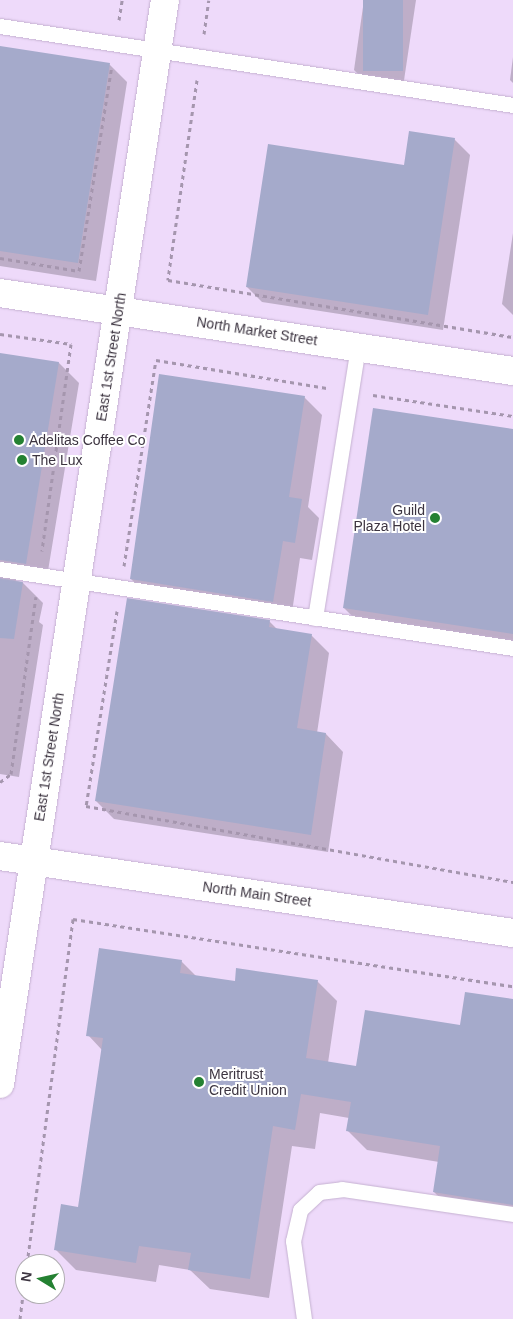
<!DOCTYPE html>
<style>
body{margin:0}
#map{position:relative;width:513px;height:1319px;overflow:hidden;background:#eedafa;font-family:Helvetica,sans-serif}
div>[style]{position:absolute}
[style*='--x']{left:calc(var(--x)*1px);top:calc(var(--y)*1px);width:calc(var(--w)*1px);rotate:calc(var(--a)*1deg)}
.shadow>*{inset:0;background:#0003}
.building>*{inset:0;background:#a5aacb;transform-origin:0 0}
.path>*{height:3px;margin-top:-1.5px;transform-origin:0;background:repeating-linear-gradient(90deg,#a596ae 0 4px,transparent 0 8px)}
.roads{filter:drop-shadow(0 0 1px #c5b1d1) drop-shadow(0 0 1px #c5b1d1)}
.service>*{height:15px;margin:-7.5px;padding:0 7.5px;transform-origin:7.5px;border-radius:7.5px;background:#fff}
.tertiary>*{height:28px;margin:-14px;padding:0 14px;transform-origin:14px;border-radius:14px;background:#fff}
.dots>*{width:14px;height:14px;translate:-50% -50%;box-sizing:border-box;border:2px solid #fff;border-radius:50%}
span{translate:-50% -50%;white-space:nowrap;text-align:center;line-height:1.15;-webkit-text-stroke:4px #fff;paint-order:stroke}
.street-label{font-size:14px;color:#3c3440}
.poi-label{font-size:14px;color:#3c3440}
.left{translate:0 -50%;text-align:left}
.right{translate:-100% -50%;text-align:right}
.north{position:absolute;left:15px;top:1254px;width:50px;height:50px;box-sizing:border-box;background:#fff;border:1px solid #b1aeb3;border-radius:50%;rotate:279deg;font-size:14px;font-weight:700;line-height:20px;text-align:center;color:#3c3440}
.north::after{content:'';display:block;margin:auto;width:18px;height:22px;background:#248132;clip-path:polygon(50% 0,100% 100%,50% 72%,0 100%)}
</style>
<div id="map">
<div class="shadow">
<div style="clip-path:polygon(364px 0,416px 0,403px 87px,365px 81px,354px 70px)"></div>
<div style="clip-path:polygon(0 47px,109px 64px,127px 82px,96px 281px,0 266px)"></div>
<div style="clip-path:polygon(513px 57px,513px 83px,510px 80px)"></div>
<div style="clip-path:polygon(454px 139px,470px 155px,443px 330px,262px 302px,247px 287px)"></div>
<div style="clip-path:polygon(513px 233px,513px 315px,502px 304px)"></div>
<div style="clip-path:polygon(0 354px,59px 363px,79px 383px,46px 583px,17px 579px,15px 582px,23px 583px,43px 603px,39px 622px,43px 625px,19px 777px,0 774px)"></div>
<div style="clip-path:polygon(304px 397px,322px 415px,308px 507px,319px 518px,312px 560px,300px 558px,291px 619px,149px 597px,131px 579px)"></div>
<div style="clip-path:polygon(513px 430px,513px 648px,362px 626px,344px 608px)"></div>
<div style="clip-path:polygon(269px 621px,278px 630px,311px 635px,329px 653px,317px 733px,326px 734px,343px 752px,328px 852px,114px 819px,96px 801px)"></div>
<div style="clip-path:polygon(181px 961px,197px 977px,236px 983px,317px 981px,337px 1001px,328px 1063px,357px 1068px,461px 1027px,513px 1001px,513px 1221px,454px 1212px,434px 1192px,439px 1162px,367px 1150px,347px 1130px,349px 1118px,320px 1113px,315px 1149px,292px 1146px,269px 1298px,210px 1289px,190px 1270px,159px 1265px,156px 1282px,76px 1270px,56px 1250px,79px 1208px,102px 1050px,88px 1035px)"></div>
</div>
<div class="building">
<div style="left:363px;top:0;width:40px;height:71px"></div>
<div style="clip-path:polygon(0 46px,110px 63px,78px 263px,0 251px)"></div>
<div style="clip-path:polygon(409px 131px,455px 138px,428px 315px,246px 287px,268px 144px,404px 165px)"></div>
<div style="clip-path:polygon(0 353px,59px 362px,26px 564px,0 560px)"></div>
<div style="clip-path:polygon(159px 374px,305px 396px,289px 497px,302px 499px,295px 543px,283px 541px,273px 602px,130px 579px)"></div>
<div style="clip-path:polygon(373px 408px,513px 429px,513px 634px,343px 608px)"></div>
<div style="clip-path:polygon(0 578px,23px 582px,14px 639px,0 638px)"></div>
<div style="clip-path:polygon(127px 598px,270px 620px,269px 627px,312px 634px,297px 728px,326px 733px,311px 835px,95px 801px)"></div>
<div style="clip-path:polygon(99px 948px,182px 960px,180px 973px,235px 981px,236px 968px,318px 980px,306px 1058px,356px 1066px,365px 1010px,460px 1025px,465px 992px,513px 999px,513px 1205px,433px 1192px,440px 1146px,346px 1131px,351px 1102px,301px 1094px,295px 1130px,273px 1126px,250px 1279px,188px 1270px,191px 1253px,139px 1246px,136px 1263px,54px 1250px,61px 1204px,78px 1207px,103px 1038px,86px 1036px)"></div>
</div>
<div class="path">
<div style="--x:119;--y:20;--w:20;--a:-81"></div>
<div style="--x:204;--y:34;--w:34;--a:-82"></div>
<div style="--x:197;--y:80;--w:202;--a:98.3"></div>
<div style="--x:168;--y:280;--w:350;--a:9.4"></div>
<div style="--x:0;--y:258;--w:80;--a:9.3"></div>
<div style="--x:79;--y:271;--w:208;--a:-80.9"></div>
<div style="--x:0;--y:334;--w:72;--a:8"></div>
<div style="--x:71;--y:344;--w:209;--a:98"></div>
<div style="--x:373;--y:395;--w:142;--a:8.5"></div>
<div style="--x:124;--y:566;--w:208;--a:-81.2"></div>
<div style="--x:156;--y:360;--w:173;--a:9.3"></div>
<div style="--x:117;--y:611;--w:197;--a:99"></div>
<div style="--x:86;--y:806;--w:434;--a:10.1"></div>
<div style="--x:0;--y:782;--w:14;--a:-36"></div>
<div style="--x:11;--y:774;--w:179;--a:-82"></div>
<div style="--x:27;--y:1264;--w:348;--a:-82.4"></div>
<div style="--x:73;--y:919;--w:445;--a:8.7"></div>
<div style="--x:20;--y:1319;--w:38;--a:-83"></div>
</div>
<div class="roads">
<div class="service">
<div style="--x:0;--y:26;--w:519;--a:8.75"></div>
<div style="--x:0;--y:569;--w:519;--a:8.75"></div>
<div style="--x:315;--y:618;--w:274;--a:-81"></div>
<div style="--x:304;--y:1319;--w:79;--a:-98"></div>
<div style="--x:293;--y:1241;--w:32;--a:-77"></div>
<div style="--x:300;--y:1210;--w:26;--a:-43"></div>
<div style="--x:319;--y:1192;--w:23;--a:-7"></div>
<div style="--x:342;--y:1189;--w:173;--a:8.3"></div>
</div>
<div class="tertiary">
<div style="--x:0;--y:293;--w:519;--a:8.65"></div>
<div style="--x:0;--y:856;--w:519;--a:8.54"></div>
<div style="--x:0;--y:1084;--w:1096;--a:-81.35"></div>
</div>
</div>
<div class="dots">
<div style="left:19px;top:440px;background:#248132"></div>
<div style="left:22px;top:460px;background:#248132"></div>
<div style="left:435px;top:518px;background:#248132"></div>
<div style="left:199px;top:1082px;background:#248132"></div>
</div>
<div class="street-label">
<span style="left:257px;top:331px;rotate:9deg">North Market Street</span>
<span style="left:111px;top:357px;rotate:-81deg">East 1st Street North</span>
<span style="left:49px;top:757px;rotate:-81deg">East 1st Street North</span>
<span style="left:257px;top:894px;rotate:8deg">North Main Street</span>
</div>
<div class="poi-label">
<span class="left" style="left:29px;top:440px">Adelitas Coffee Co</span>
<span class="left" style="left:32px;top:460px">The Lux</span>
<span class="right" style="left:425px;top:518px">Guild<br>Plaza Hotel</span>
<span class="left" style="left:209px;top:1082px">Meritrust<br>Credit Union</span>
</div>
<div class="north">N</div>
</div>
